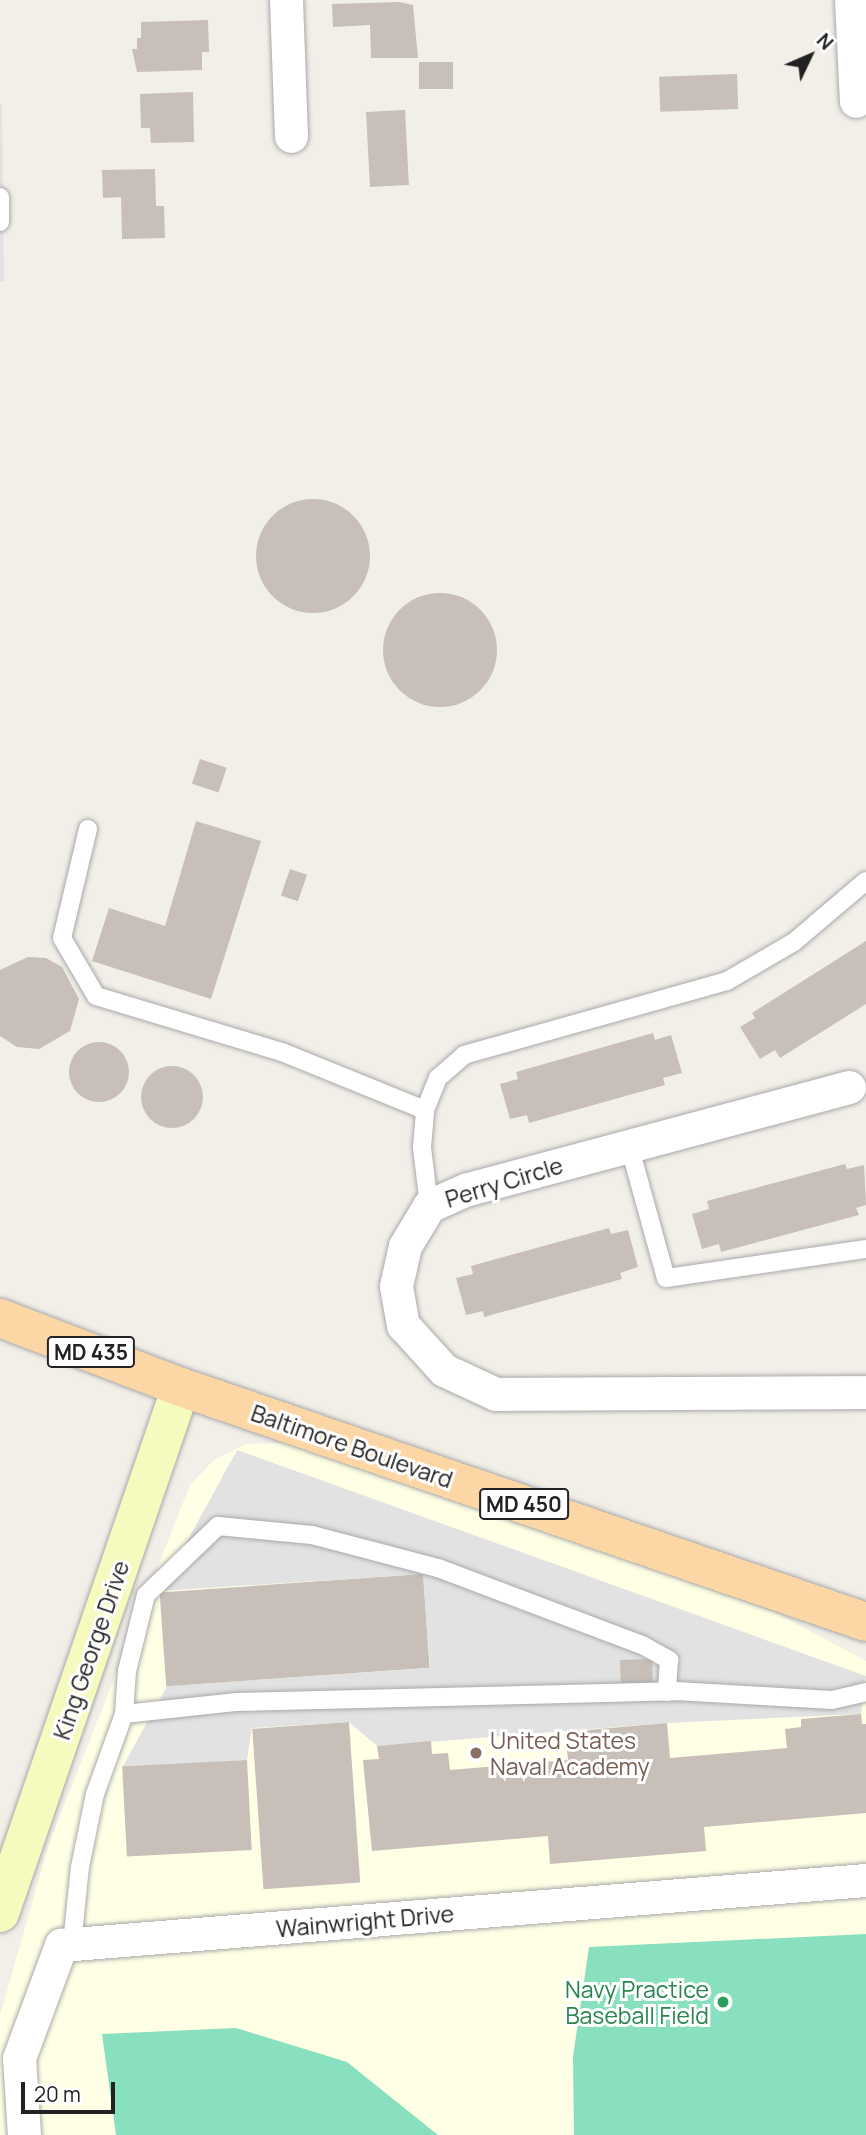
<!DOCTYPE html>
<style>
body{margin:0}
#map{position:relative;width:866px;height:2135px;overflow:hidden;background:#f2efe9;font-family:Manrope,sans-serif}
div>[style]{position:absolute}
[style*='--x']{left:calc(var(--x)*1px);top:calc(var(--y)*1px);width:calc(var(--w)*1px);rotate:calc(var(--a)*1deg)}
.education>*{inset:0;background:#ffffe5}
.pitch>*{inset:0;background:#88e0be}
.parking>*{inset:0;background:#e2e2e2}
.building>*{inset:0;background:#c7bfb8;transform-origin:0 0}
.round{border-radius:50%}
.roads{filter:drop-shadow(0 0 2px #a9a9a9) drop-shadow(0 0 2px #a9a9a9)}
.service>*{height:18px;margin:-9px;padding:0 9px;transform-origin:9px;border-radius:9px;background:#fff}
.minor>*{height:33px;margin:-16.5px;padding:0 16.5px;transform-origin:16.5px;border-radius:16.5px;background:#fff}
.secondary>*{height:38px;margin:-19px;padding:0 19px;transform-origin:19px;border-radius:19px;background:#f7fabf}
.primary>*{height:38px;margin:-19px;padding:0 19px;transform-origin:19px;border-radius:19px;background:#fcd6a4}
.dots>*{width:19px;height:19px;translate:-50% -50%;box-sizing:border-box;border:4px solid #fff;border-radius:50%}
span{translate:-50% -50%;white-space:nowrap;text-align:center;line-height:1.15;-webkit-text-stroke:6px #fff;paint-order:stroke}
.shield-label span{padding:2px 5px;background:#fff;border:2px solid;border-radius:5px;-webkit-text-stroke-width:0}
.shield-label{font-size:21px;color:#222;font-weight:700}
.street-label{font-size:23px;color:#222}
.education-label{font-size:23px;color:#785e54}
.left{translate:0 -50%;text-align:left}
.leisure-label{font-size:23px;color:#27864d}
.right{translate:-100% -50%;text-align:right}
.north{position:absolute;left:775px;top:21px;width:70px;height:70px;-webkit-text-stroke:5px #fff;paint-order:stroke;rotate:46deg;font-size:19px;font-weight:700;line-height:28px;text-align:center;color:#222}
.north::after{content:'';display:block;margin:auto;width:24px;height:32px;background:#222;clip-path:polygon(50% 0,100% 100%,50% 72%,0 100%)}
.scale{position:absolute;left:21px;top:2082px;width:94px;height:32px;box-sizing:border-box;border:4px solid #222;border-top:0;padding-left:9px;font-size:21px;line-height:24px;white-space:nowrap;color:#222;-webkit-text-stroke:5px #fff;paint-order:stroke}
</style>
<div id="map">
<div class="education">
<div style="clip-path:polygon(285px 1443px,323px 1450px,774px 1612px,866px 1661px,866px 2135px,0 2135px,0 2015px,49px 1844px,190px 1485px,215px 1459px,246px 1444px)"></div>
</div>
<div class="pitch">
<div style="clip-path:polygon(866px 1934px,866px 2135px,574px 2135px,573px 2057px,589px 1947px)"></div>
<div style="clip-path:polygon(236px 2028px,347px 2062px,438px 2135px,116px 2135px,102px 2034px)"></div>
</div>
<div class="parking">
<div style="clip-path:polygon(0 104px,2px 104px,4px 281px,0 281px)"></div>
<div style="clip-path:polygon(237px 1450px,866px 1676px,861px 1714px,667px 1723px,377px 1746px,349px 1722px,252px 1728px,247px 1760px,122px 1768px,167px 1686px,430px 1668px,423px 1574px,160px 1591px)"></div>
</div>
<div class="building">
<div style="clip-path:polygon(399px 2px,413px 5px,418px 58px,371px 58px,370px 25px,333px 27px,332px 4px)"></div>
<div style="clip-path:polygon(208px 20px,209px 52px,202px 52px,202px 70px,137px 72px,132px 49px,137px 49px,137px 38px,141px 38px,141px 22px)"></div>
<div style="left:419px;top:62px;width:34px;height:27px"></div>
<div style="left:737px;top:74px;width:35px;height:78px;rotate:88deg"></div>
<div style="clip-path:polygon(193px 92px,194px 142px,151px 143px,150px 128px,141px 128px,140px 94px)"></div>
<div style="left:405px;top:110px;width:75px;height:39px;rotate:87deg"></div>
<div style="clip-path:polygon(155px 169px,156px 206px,164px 206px,165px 238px,122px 239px,121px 197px,103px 198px,102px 170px)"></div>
<div class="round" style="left:256px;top:499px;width:114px;height:114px"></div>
<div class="round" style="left:383px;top:593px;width:114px;height:114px"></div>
<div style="left:200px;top:759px;width:28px;height:26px;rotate:18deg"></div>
<div style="clip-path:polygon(196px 821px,261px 841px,211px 999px,92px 961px,109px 908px,165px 926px)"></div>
<div style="left:290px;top:869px;width:18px;height:28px;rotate:19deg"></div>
<div style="clip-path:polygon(866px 941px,866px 1004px,780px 1058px,775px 1050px,760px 1059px,740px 1027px,755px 1018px,752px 1013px)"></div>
<div style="clip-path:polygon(28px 957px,46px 958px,62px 967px,79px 999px,70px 1031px,39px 1049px,17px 1047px,0 1036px,0 970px)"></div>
<div style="clip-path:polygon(653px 1033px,655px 1040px,671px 1035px,682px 1073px,663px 1078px,665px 1085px,529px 1123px,527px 1115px,510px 1119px,500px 1084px,518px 1079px,516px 1072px)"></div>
<div class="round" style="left:69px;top:1042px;width:60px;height:60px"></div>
<div class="round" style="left:141px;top:1066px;width:62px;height:62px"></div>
<div style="clip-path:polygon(845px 1164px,847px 1169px,864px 1165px,866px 1205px,856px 1208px,859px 1215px,721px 1252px,719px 1244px,702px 1249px,692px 1214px,709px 1209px,707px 1201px)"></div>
<div style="clip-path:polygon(609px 1228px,611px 1234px,628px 1230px,638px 1267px,620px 1273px,622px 1279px,484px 1317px,483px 1311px,466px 1315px,456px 1278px,473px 1274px,471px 1266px)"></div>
<div style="left:423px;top:1574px;width:94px;height:264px;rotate:86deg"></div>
<div style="left:652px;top:1659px;width:23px;height:32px;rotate:88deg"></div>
<div style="clip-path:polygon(861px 1714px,862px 1724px,866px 1724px,866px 1813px,704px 1827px,706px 1851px,550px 1864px,548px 1836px,372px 1851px,363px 1760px,379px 1759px,377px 1746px,431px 1741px,432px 1754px,448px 1753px,450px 1770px,568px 1760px,565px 1732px,667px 1723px,670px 1758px,787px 1748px,785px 1729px,801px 1727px,801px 1719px)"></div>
<div style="left:349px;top:1722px;width:161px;height:97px;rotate:86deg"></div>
<div style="left:247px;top:1760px;width:90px;height:125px;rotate:87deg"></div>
</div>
<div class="roads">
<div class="service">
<div style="--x:0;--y:197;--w:25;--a:90"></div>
<div style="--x:88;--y:829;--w:112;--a:103.4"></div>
<div style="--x:62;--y:938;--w:67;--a:59.6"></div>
<div style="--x:96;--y:996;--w:194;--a:16.8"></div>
<div style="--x:282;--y:1052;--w:154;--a:22.1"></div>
<div style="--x:629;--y:1145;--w:138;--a:74.5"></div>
<div style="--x:666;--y:1278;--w:202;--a:-8.3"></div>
<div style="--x:429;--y:1206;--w:59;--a:-96.8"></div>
<div style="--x:422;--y:1147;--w:37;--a:-85"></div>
<div style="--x:425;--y:1110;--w:35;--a:-68"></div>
<div style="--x:438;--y:1078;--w:35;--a:-41"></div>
<div style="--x:464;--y:1055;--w:273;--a:-15.7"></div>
<div style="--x:727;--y:981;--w:78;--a:-30.2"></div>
<div style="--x:794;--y:942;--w:94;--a:-40.3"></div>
<div style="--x:124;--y:1714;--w:114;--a:-6.1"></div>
<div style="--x:237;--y:1702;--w:439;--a:-1.4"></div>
<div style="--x:676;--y:1691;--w:156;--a:3.3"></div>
<div style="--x:832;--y:1700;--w:35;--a:-13"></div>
<div style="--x:72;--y:1944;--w:77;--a:-84.1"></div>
<div style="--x:80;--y:1867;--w:75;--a:-78.4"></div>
<div style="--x:95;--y:1794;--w:85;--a:-70.1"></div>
<div style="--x:124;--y:1714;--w:43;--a:-86"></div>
<div style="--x:127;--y:1671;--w:78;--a:-76"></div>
<div style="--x:146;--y:1595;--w:100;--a:-43.8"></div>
<div style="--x:218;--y:1526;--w:94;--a:5.5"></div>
<div style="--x:312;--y:1535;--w:130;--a:14.7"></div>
<div style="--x:438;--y:1568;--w:220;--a:20.7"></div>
<div style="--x:644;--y:1646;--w:29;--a:29"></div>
<div style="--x:669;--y:1660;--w:32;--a:94"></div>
</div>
<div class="minor">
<div style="--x:286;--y:0;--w:136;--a:87.9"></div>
<div style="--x:851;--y:0;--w:101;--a:87.2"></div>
<div style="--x:849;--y:1087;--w:395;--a:165"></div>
<div style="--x:467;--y:1189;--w:42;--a:155.9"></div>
<div style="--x:429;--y:1206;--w:47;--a:121"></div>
<div style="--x:405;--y:1246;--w:41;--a:102.7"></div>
<div style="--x:396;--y:1286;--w:40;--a:80"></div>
<div style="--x:403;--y:1325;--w:61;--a:47.7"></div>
<div style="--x:444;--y:1370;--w:57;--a:24.8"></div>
<div style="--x:496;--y:1394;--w:370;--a:-0.3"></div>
<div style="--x:24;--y:2135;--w:77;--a:-93.7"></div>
<div style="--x:19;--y:2058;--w:121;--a:-69.6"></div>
<div style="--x:61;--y:1945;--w:808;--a:-4.62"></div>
</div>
<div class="secondary">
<div style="--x:0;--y:1913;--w:556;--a:-71.01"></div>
</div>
<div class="primary">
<div style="--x:0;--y:1318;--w:194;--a:20.9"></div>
<div style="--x:181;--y:1387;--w:724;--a:18.94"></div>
</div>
</div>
<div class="dots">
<div style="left:476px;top:1753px;background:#8d6e63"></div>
<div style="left:723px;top:2002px;background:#2e9e5b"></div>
</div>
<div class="shield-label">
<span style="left:91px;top:1352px">MD 435</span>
<span style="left:524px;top:1504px">MD 450</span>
</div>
<div class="street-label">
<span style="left:504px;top:1182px;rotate:-17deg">Perry Circle</span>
<span style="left:352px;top:1446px;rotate:19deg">Baltimore Boulevard</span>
<span style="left:91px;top:1650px;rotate:-71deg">King George Drive</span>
<span style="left:365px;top:1921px;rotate:-5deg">Wainwright Drive</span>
</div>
<div class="education-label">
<span class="left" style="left:490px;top:1753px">United States<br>Naval Academy</span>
</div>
<div class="leisure-label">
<span class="right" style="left:709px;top:2002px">Navy Practice<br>Baseball Field</span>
</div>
<div class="north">N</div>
<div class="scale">20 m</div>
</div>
